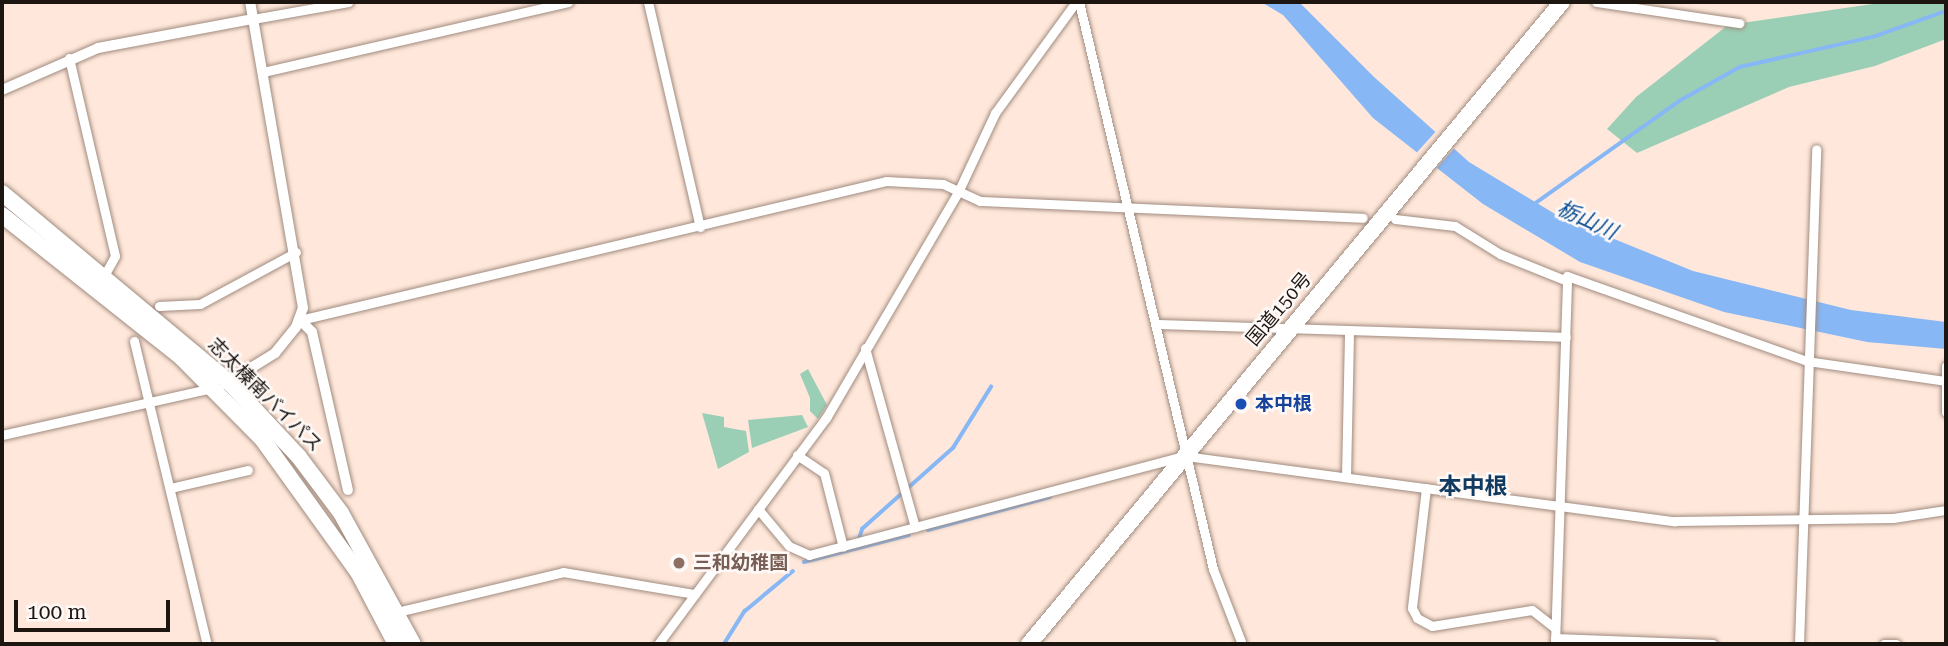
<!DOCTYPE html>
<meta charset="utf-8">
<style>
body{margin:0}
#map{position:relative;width:1948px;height:646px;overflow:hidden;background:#ffe8db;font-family:"Roboto Serif","Noto Sans JP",serif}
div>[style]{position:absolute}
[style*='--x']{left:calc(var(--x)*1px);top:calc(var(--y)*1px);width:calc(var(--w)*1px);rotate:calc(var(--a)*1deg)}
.green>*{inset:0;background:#9bcfb5}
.water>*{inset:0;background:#87b7f5}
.pier>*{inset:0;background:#ffe8db;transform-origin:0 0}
.stream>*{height:3.5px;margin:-1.75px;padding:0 1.75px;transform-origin:1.75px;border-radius:1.75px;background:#87b7f5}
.roads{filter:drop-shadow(0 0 2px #a08b7f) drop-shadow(0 0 2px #a08b7f)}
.minor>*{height:9px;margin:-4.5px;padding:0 4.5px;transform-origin:4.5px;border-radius:4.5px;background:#fff}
.tertiary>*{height:10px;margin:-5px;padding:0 5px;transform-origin:5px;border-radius:5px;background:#fff}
.trunk>*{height:16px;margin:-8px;padding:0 8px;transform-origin:8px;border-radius:8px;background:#fff}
.dots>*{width:19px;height:19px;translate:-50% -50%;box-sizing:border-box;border:4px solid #fef9f7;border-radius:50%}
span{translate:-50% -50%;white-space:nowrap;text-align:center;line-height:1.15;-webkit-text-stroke:5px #fef9f7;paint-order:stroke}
.street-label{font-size:19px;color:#1c1510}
.transit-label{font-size:19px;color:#164399;font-weight:700}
.left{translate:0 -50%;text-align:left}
.education-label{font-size:19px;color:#785e54;font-weight:700}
.water-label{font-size:21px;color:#054a92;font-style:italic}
.quarter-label{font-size:23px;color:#103a60;font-weight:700}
.frame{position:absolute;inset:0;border:4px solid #1c1510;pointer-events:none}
.scale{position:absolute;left:14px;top:600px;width:156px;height:32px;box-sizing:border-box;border:4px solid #1c1510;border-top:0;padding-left:9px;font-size:21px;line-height:24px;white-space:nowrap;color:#1c1510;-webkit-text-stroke:5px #fef9f7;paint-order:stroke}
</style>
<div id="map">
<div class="green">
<div style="clip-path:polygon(1886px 2px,1946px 2px,1946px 39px,1875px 66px,1789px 87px,1637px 153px,1607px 129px,1636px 97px,1728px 25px)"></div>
<div style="clip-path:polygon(808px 369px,827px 405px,818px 419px,810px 411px,810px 398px,800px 374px)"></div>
<div style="clip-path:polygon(702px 413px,724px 417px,724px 427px,746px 431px,749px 452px,718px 469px)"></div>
<div style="clip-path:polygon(802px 415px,808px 427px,752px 448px,748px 420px)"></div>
</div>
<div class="water">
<div style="clip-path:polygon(1261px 2px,1299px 2px,1374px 77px,1469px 162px,1560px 217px,1693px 271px,1851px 310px,1946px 322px,1946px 349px,1867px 342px,1724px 312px,1580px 262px,1483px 204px,1373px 118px,1283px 15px)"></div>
</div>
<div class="pier">
<div style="left:1438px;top:129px;width:25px;height:35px;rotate:42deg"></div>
</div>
<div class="stream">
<div style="--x:1533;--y:205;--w:181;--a:-35.4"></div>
<div style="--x:1681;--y:100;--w:68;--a:-29.2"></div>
<div style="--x:1740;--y:67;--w:139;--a:-12.8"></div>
<div style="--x:1876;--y:36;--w:74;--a:-19.7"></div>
<div style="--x:928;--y:530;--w:126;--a:-15.1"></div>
<div style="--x:856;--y:548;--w:20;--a:-72"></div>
<div style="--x:862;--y:529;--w:122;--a:-41.7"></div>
<div style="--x:953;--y:448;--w:72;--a:-58.1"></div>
<div style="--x:804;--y:562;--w:108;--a:-14.4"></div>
<div style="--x:724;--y:644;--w:39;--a:-58"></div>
<div style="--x:745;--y:611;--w:62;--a:-39.8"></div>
</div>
<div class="roads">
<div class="minor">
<div style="--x:648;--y:2;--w:231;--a:77"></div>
<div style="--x:1079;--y:2;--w:583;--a:76.7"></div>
<div style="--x:1213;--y:569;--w:80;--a:68.9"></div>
<div style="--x:1596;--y:2;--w:145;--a:8.4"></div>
<div style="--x:253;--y:19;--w:97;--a:-10.1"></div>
<div style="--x:69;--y:58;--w:203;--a:76.9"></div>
<div style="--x:115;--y:256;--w:21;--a:119"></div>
<div style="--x:263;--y:72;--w:313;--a:-12.9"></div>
<div style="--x:1395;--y:219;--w:60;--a:6.7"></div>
<div style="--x:1455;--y:226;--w:53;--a:31.9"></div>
<div style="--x:1500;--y:254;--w:72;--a:21.9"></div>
<div style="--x:159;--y:306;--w:41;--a:-2.8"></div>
<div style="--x:200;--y:304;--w:109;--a:-28.4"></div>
<div style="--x:300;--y:320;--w:602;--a:-13.34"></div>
<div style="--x:886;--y:181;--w:57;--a:3"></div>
<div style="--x:943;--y:184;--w:41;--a:24.7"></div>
<div style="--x:980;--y:201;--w:383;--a:2.5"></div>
<div style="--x:1155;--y:324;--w:411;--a:1.8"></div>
<div style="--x:134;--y:341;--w:312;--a:76.5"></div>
<div style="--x:865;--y:348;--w:186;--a:74.4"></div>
<div style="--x:1946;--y:366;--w:46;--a:90"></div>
<div style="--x:2;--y:435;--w:215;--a:-12.6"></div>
<div style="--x:797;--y:455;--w:32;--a:34"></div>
<div style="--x:824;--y:473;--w:76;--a:75.6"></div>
<div style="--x:1346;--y:477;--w:146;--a:-88.8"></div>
<div style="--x:170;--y:488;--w:80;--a:-13"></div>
<div style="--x:1426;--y:488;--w:121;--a:96.7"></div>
<div style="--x:1412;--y:608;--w:11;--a:63"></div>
<div style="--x:1417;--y:618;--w:17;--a:28"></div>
<div style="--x:1432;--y:626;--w:101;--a:-9.1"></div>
<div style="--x:1532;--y:610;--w:29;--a:38"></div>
<div style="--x:758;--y:509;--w:48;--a:50"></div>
<div style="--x:789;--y:546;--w:22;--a:24"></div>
<div style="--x:809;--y:555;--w:389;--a:-14.8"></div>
<div style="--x:1185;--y:456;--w:494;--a:7.6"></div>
<div style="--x:1675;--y:521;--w:218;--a:-0.8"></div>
<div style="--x:1893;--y:518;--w:54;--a:-8.6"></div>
<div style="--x:397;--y:612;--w:171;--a:-13.5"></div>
<div style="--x:563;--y:572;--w:134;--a:9.5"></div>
<div style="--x:1555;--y:638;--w:158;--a:2.2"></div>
<div style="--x:658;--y:644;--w:282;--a:-53.4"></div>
<div style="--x:826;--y:418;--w:264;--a:-59.7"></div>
<div style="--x:959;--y:190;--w:85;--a:-64.9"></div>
<div style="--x:995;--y:113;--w:137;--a:-53.9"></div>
<div style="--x:1555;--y:644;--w:368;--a:-88.1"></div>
<div style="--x:1567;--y:276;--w:255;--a:19.5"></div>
<div style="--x:1807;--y:361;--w:140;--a:8.2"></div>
<div style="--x:1799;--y:644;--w:495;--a:-88"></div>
<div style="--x:1884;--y:644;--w:12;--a:0"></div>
</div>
<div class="tertiary">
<div style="--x:2;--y:90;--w:105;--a:-23.6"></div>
<div style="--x:98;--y:48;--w:158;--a:-10.6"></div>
<div style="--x:300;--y:320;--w:17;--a:45"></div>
<div style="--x:312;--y:332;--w:162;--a:77.2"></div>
<div style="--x:225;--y:384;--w:59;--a:-31.8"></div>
<div style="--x:275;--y:353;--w:33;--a:-51"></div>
<div style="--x:296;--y:327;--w:20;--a:-70"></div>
<div style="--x:303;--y:308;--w:311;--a:-99.8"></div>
</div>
<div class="trunk">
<div style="--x:2;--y:193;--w:295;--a:39.8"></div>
<div style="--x:229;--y:382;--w:103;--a:47"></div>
<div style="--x:299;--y:457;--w:70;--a:53.1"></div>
<div style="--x:341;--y:513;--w:149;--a:61.2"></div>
<div style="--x:2;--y:215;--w:228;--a:38.4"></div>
<div style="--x:181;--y:357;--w:117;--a:45.3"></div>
<div style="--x:263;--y:440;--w:163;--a:54.3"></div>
<div style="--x:358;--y:572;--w:81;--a:62.2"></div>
<div style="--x:1029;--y:644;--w:834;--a:-50.3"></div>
</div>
</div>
<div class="dots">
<div style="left:1241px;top:404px;background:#1a4fb4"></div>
<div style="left:679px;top:563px;background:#8d6e63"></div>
</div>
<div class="street-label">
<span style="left:1279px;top:309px;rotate:-50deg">国道150号</span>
<span style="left:265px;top:395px;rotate:45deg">志太榛南バイパス</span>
</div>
<div class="transit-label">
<span class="left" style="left:1255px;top:404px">本中根</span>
</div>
<div class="education-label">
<span class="left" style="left:693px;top:563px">三和幼稚園</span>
</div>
<div class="water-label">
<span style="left:1587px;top:220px;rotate:25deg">栃山川</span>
</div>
<div class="quarter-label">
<span style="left:1473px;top:487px">本中根</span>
</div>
<div class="frame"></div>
<div class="scale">100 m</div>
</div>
